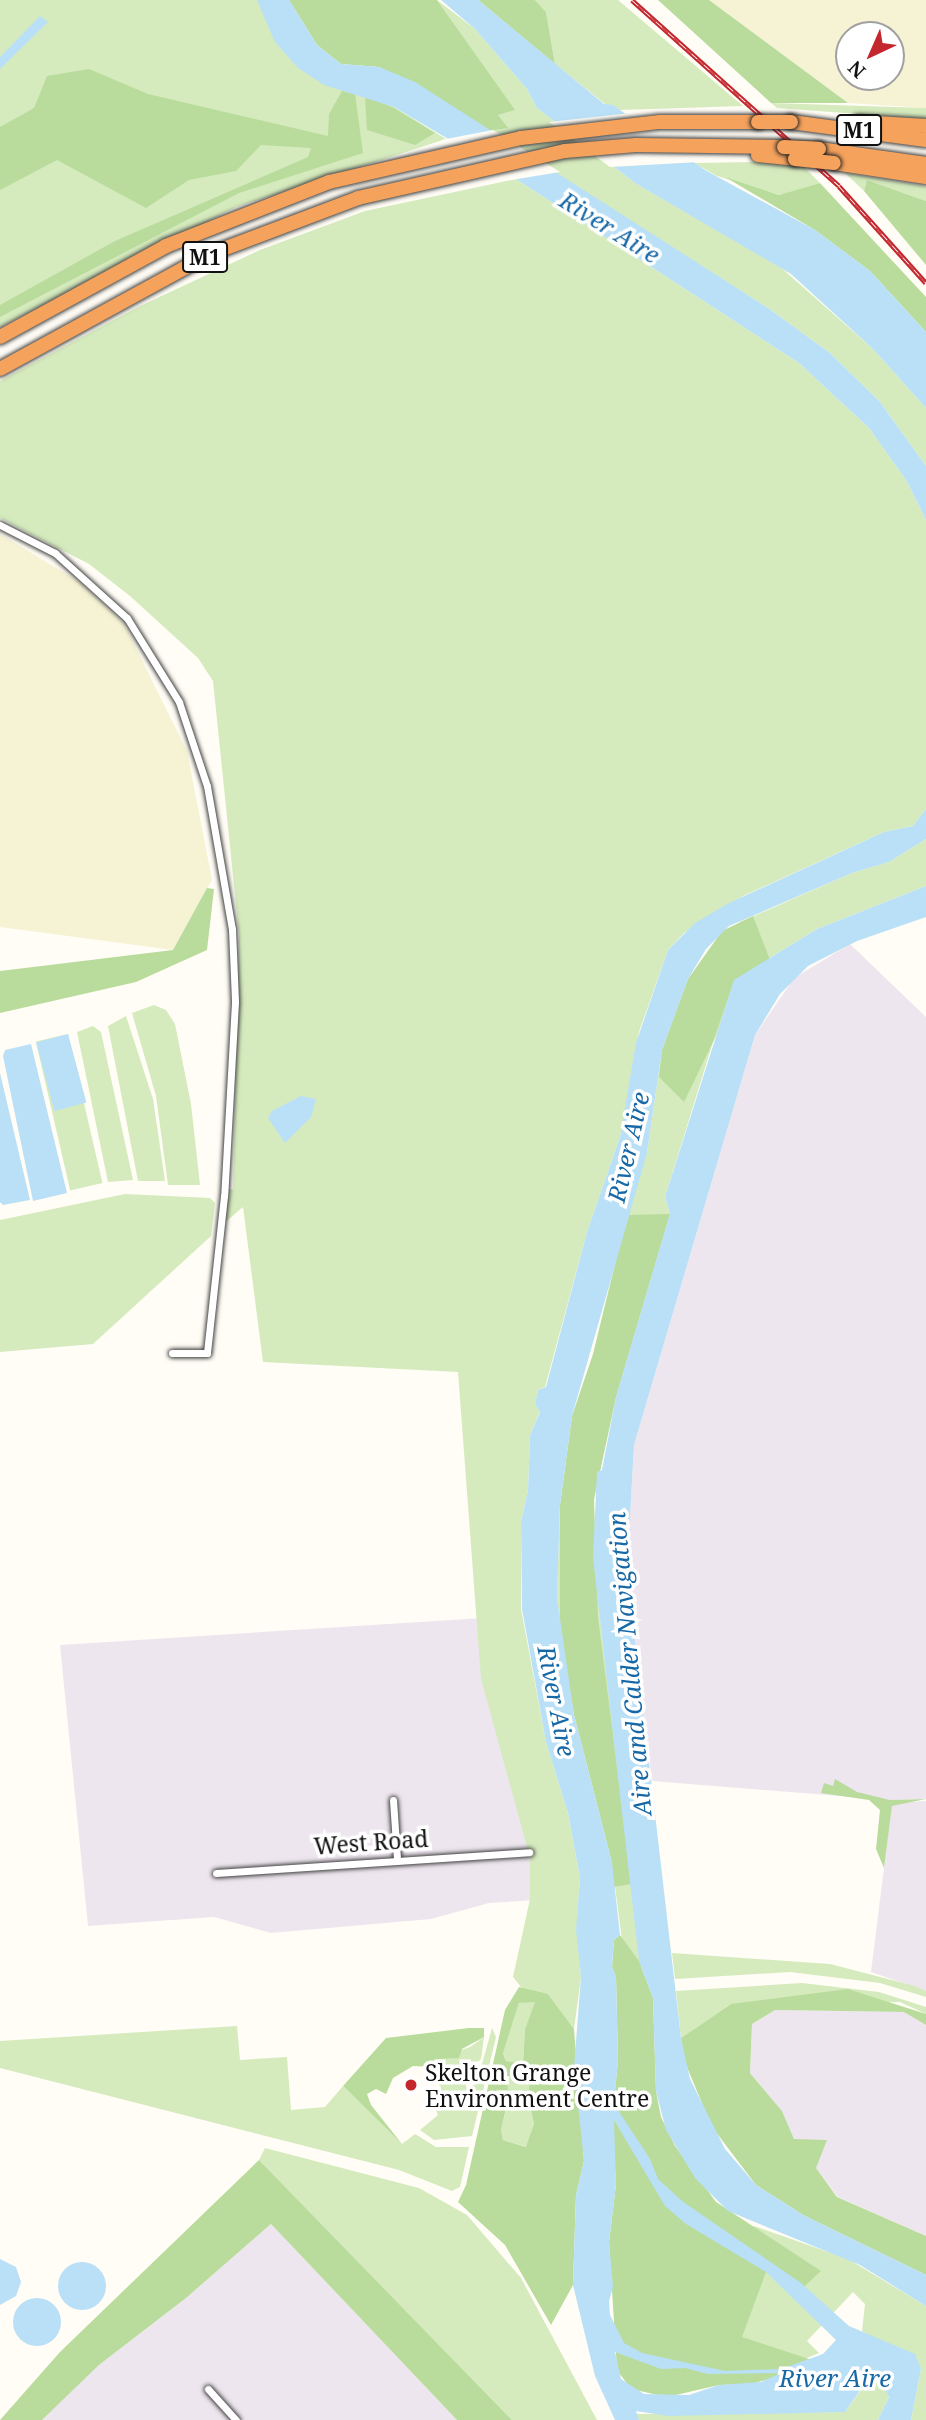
<!DOCTYPE html>
<style>
body{margin:0}
#map{position:relative;width:926px;height:2420px;overflow:hidden;background:#fffdf5;font-family:"Noto Serif",serif}
div>[style]{position:absolute}
[style*='--x']{left:calc(var(--x)*1px);top:calc(var(--y)*1px);width:calc(var(--w)*1px);rotate:calc(var(--a)*1deg)}
.industrial>*{inset:0;background:#eee6ef}
.farmland>*{inset:0;background:#f6f3d4}
.green>*{inset:0;background:#d5ebbd;transform-origin:0 0}
.forest>*{inset:0;background:#b9dc9c}
.water>*{inset:0;background:#b9e0f7;transform-origin:0 0}
.round{border-radius:50%}
.pier>*{inset:0;background:#fffdf5}
.roads{filter:drop-shadow(0 0 2px #444) drop-shadow(0 0 2px #444)}
.minor>*{height:7px;margin:-3.5px;padding:0 3.5px;transform-origin:3.5px;border-radius:3.5px;background:#fff}
.motorway>*{height:14px;margin:-7px;padding:0 7px;transform-origin:7px;border-radius:7px;background:#f5a25d}
.rail>*{height:5px;margin-top:-2.5px;transform-origin:0;background:repeating-linear-gradient(90deg,#fff 0 8px,#c4262e 0 16px);box-sizing:border-box;border-block:2px solid #c4262e}
.bridges{filter:drop-shadow(0 0 2px #222) drop-shadow(0 0 2px #222)}
.motorway-bridge>*{height:14px;margin:-7px;padding:0 7px;transform-origin:7px;border-radius:7px;background:#f5a25d}
.dots>*{width:19px;height:19px;translate:-50% -50%;box-sizing:border-box;border:4px solid #fff;border-radius:50%}
span{translate:-50% -50%;white-space:nowrap;text-align:center;line-height:1.15;-webkit-text-stroke:7px #fff;paint-order:stroke}
.shield-label span{padding:2px 5px;background:#fff;border:2px solid;border-radius:5px;-webkit-text-stroke-width:0}
.shield-label{font-size:21px;color:#111;font-weight:700}
.street-label{font-size:23px;color:#111}
.poi-label{font-size:23px;color:#111}
.left{translate:0 -50%;text-align:left}
.water-label{font-size:24px;color:#1768a6;font-style:italic}
.north{position:absolute;left:835px;top:21px;width:70px;height:70px;box-sizing:border-box;background:#fff;border:2px solid #a0a0a0;border-radius:50%;rotate:224deg;font-size:19px;font-weight:700;line-height:28px;text-align:center;color:#111}
.north::after{content:'';display:block;margin:auto;width:24px;height:32px;background:#c4262e;clip-path:polygon(50% 0,100% 100%,50% 72%,0 100%)}
</style>
<div id="map">
<div class="industrial">
<div style="clip-path:polygon(850px 944px,926px 1017px,926px 1799px,890px 1800px,652px 1781px,627px 1572px,634px 1445px,755px 1035px,794px 978px)"></div>
<div style="clip-path:polygon(483px 1618px,521px 1797px,536px 1900px,489px 1903px,431px 1919px,271px 1933px,214px 1917px,88px 1926px,60px 1645px)"></div>
<div style="clip-path:polygon(926px 1801px,926px 1991px,871px 1972px,892px 1803px)"></div>
<div style="clip-path:polygon(775px 2010px,905px 2012px,926px 2025px,926px 2236px,838px 2197px,794px 2140px,782px 2111px,750px 2073px,752px 2024px)"></div>
<div style="clip-path:polygon(271px 2224px,457px 2420px,42px 2420px,99px 2365px,186px 2298px)"></div>
</div>
<div class="farmland">
<div style="clip-path:polygon(evenodd,709px 0,926px 0,926px 108px,848px 103px,709px 0,849px 35px,891px 35px,891px 77px,849px 77px,849px 35px)"></div>
<div style="clip-path:polygon(0 534px,81px 583px,124px 624px,187px 751px,212px 880px,173px 950px,0 927px)"></div>
</div>
<div class="green">
<div style="clip-path:polygon(0 0,264px 0,279px 36px,446px 139px,236px 207px,0 327px)"></div>
<div style="clip-path:polygon(437px 0,475px 29px,527px 89px,537px 108px,635px 183px,778px 265px,873px 349px,926px 408px,926px 466px,880px 402px,830px 353px,768px 308px,488px 131px,507px 128px,497px 115px,514px 110px)"></div>
<div style="clip-path:polygon(535px 0,618px 0,743px 106px,620px 110px,605px 104px,555px 64px,546px 12px)"></div>
<div style="clip-path:polygon(771px 103px,926px 108px,926px 119px,777px 108px)"></div>
<div style="clip-path:polygon(753px 162px,804px 167px,820px 183px,780px 195px,717px 176px,694px 163px)"></div>
<div style="clip-path:polygon(845px 173px,926px 186px,926px 201px,867px 180px,864px 191px)"></div>
<div style="clip-path:polygon(516px 179px,799px 363px,869px 428px,906px 480px,926px 520px,926px 809px,913px 826px,884px 832px,743px 896px,684px 933px,668px 950px,639px 1032px,620px 1137px,587px 1232px,545px 1387px,538px 1390px,535px 1404px,540px 1411px,530px 1435px,528px 1490px,521px 1522px,521px 1609px,546px 1742px,568px 1813px,580px 1878px,577px 1922px,581px 1977px,574px 2029px,548px 1994px,525px 1992px,513px 1977px,530px 1899px,530px 1858px,481px 1679px,458px 1372px,263px 1362px,243px 1207px,222px 1225px,227px 1190px,233px 1189px,239px 934px,213px 681px,198px 658px,130px 596px,89px 564px,0 518px,0 381px,138px 307px,260px 250px,365px 211px)"></div>
<div style="clip-path:polygon(926px 839px,926px 886px,817px 929px,755px 967px,713px 1042px,665px 1197px,670px 1214px,616px 1397px,594px 1499px,593px 1558px,641px 1967px,638px 2064px,612px 1863px,565px 1663px,557px 1598px,560px 1505px,630px 1203px,647px 1153px,662px 1050px,688px 979px,740px 922px,852px 873px,889px 862px)"></div>
<div style="clip-path:polygon(154px 1005px,166px 1010px,175px 1024px,191px 1104px,200px 1185px,168px 1185px,156px 1096px,132px 1013px)"></div>
<div style="clip-path:polygon(126px 1016px,153px 1099px,165px 1181px,138px 1181px,108px 1026px)"></div>
<div style="clip-path:polygon(93px 1026px,101px 1032px,133px 1180px,108px 1182px,77px 1032px)"></div>
<div style="left:68px;top:1034px;width:153px;height:33px;rotate:77deg"></div>
<div style="clip-path:polygon(125px 1194px,210px 1198px,215px 1203px,211px 1236px,93px 1344px,0 1352px,0 1220px)"></div>
<div style="clip-path:polygon(672px 1953px,830px 1964px,915px 1986px,926px 1991px,926px 1997px,880px 1983px,790px 1972px,675px 1979px)"></div>
<div style="clip-path:polygon(802px 1983px,879px 1992px,926px 2007px,926px 2014px,900px 2002px,731px 2004px,681px 2038px,676px 1991px)"></div>
<div style="clip-path:polygon(536px 2001px,525px 2029px,523px 2063px,506px 2061px,503px 2052px,519px 2003px)"></div>
<div style="clip-path:polygon(237px 2026px,240px 2060px,287px 2057px,291px 2110px,325px 2107px,343px 2086px,402px 2144px,415px 2134px,436px 2147px,469px 2147px,460px 2187px,452px 2191px,399px 2170px,0 2068px,0 2041px)"></div>
<div style="clip-path:polygon(492px 2028px,496px 2037px,472px 2136px,434px 2140px,420px 2130px,438px 2115px,429px 2094px,432px 2088px,440px 2087px,434px 2067px,437px 2059px,470px 2047px,484px 2037px,481px 2059px,464px 2074px,467px 2091px,477px 2082px)"></div>
<div style="clip-path:polygon(505px 2076px,531px 2080px,528px 2097px,534px 2124px,527px 2147px,503px 2140px,501px 2130px,509px 2097px)"></div>
<div style="clip-path:polygon(265px 2148px,419px 2188px,467px 2215px,521px 2278px,597px 2420px,512px 2420px,259px 2160px)"></div>
<div style="clip-path:polygon(754px 2226px,848px 2259px,926px 2306px,926px 2420px,911px 2420px,921px 2369px,862px 2331px,865px 2304px,853px 2292px,807px 2341px,819px 2353px,807px 2358px,694px 2358px,747px 2229px)"></div>
<div style="clip-path:polygon(878px 2375px,889px 2397px,878px 2420px,639px 2420px,635px 2414px,845px 2412px,866px 2383px)"></div>
</div>
<div class="forest">
<div style="clip-path:polygon(289px 0,437px 0,515px 110px,498px 115px,508px 128px,488px 131px,379px 67px,341px 64px,317px 45px)"></div>
<div style="clip-path:polygon(478px 0,535px 0,546px 12px,555px 64px)"></div>
<div style="clip-path:polygon(658px 0,709px 0,848px 103px,771px 103px)"></div>
<div style="clip-path:polygon(89px 69px,148px 94px,328px 136px,329px 114px,342px 91px,355px 94px,363px 153px,239px 193px,0 317px,0 305px,115px 241px,308px 157px,311px 148px,261px 145px,236px 171px,189px 180px,146px 208px,57px 160px,0 190px,0 127px,34px 108px,47px 76px)"></div>
<div style="clip-path:polygon(365px 96px,394px 108px,435px 133px,415px 145px,367px 130px)"></div>
<div style="clip-path:polygon(725px 177px,779px 195px,820px 183px,926px 297px,926px 332px,870px 271px,815px 230px)"></div>
<div style="clip-path:polygon(867px 180px,926px 201px,926px 265px,864px 191px)"></div>
<div style="clip-path:polygon(207px 888px,214px 889px,207px 950px,136px 982px,0 1013px,0 971px,173px 950px)"></div>
<div style="clip-path:polygon(753px 916px,770px 960px,734px 981px,713px 1042px,684px 1102px,659px 1077px,662px 1050px,688px 979px,722px 931px)"></div>
<div style="clip-path:polygon(670px 1214px,616px 1397px,594px 1499px,598px 1617px,632px 1884px,613px 1887px,612px 1863px,574px 1715px,560px 1634px,560px 1505px,572px 1416px,593px 1354px,627px 1215px)"></div>
<div style="clip-path:polygon(835px 1779px,857px 1792px,890px 1800px,926px 1799px,892px 1806px,884px 1868px,876px 1849px,880px 1810px,869px 1800px,821px 1793px,824px 1783px,833px 1786px)"></div>
<div style="clip-path:polygon(620px 1935px,639px 1961px,653px 1998px,656px 2091px,661px 2117px,675px 2146px,716px 2202px,821px 2271px,805px 2286px,780px 2284px,766px 2272px,742px 2337px,812px 2360px,797px 2375px,785px 2374px,752px 2384px,719px 2385px,667px 2397px,631px 2389px,617px 2370px,609px 2242px,616px 2184px,612px 2121px,618px 2060px,616px 1977px,612px 1967px,614px 1940px)"></div>
<div style="clip-path:polygon(evenodd,519px 1987px,548px 1994px,574px 2029px,584px 2161px,576px 2195px,573px 2285px,551px 2325px,505px 2245px,458px 2202px,466px 2185px,505px 2010px,519px 1987px,535px 2002px,525px 2029px,523px 2063px,506px 2061px,503px 2053px,519px 2003px,535px 2002px,519px 1987px,506px 2076px,530px 2080px,528px 2097px,534px 2124px,526px 2147px,503px 2140px,501px 2130px,509px 2096px,506px 2076px)"></div>
<div style="clip-path:polygon(848px 1989px,926px 2014px,926px 2025px,904px 2012px,775px 2010px,752px 2024px,750px 2073px,782px 2111px,794px 2139px,827px 2140px,816px 2168px,837px 2197px,926px 2236px,926px 2275px,803px 2215px,756px 2185px,712px 2127px,684px 2060px,681px 2038px,731px 2004px)"></div>
<div style="clip-path:polygon(469px 2028px,484px 2028px,484px 2037px,462px 2049px,459px 2058px,437px 2059px,434px 2067px,413px 2066px,393px 2078px,386px 2094px,376px 2089px,367px 2094px,371px 2105px,402px 2144px,343px 2086px,386px 2038px)"></div>
<div style="clip-path:polygon(259px 2160px,512px 2420px,457px 2420px,271px 2224px,186px 2298px,99px 2365px,42px 2420px,0 2420px,60px 2352px)"></div>
</div>
<div class="water">
<div style="clip-path:polygon(257px 0,289px 0,317px 45px,341px 64px,379px 67px,415px 82px,768px 308px,830px 353px,880px 402px,926px 466px,926px 520px,906px 480px,869px 428px,799px 363px,516px 179px,394px 107px,324px 85px,298px 68px,275px 42px)"></div>
<div style="clip-path:polygon(441px 0,478px 0,604px 104px,613px 105px,705px 170px,815px 230px,870px 271px,926px 332px,926px 408px,873px 349px,791px 274px,635px 183px,537px 108px,527px 89px,475px 29px)"></div>
<div style="clip-path:polygon(40px 16px,48px 22px,0 69px,0 57px)"></div>
<div style="clip-path:polygon(evenodd,926px 809px,926px 839px,889px 862px,852px 873px,729px 926px,706px 949px,688px 979px,662px 1050px,647px 1153px,572px 1416px,560px 1505px,557px 1598px,574px 1715px,612px 1863px,620px 1935px,614px 1940px,612px 1967px,616px 1977px,618px 2060px,614px 2104px,650px 2159px,658px 2179px,682px 2201px,801px 2283px,849px 2326px,915px 2354px,921px 2369px,911px 2420px,878px 2420px,889px 2397px,877px 2375px,866px 2382px,845px 2412px,669px 2416px,636px 2411px,639px 2420px,615px 2420px,595px 2376px,573px 2285px,576px 2195px,584px 2161px,574px 2067px,581px 1977px,576px 1930px,580px 1878px,568px 1813px,546px 1742px,522px 1609px,521px 1522px,528px 1490px,530px 1435px,540px 1412px,535px 1404px,538px 1390px,546px 1387px,587px 1232px,620px 1137px,636px 1043px,668px 950px,695px 923px,729px 903px,884px 832px,913px 826px,926px 809px,614px 2120px,665px 2206px,686px 2224px,766px 2272px,836px 2340px,823px 2354px,781px 2369px,725px 2371px,642px 2353px,624px 2343px,610px 2315px,609px 2301px,613px 2287px,609px 2242px,616px 2184px,614px 2120px,926px 809px,615px 2352px,661px 2369px,685px 2368px,708px 2374px,781px 2373px,761px 2382px,719px 2385px,689px 2395px,644px 2394px,621px 2379px,615px 2352px)"></div>
<div style="clip-path:polygon(926px 886px,926px 917px,857px 941px,808px 966px,780px 994px,755px 1035px,634px 1445px,627px 1572px,681px 2038px,690px 2079px,725px 2149px,756px 2185px,803px 2215px,926px 2275px,926px 2306px,860px 2265px,728px 2211px,695px 2178px,666px 2130px,656px 2091px,653px 1998px,639px 1961px,593px 1558px,597px 1472px,602px 1470px,616px 1397px,670px 1214px,665px 1197px,734px 980px,817px 929px)"></div>
<div style="left:68px;top:1034px;width:71px;height:33px;rotate:75deg"></div>
<div style="clip-path:polygon(31px 1044px,67px 1193px,33px 1201px,3px 1056px,5px 1050px)"></div>
<div style="clip-path:polygon(0 1073px,30px 1200px,3px 1205px,0 1202px)"></div>
<div style="clip-path:polygon(301px 1096px,316px 1099px,311px 1117px,285px 1143px,268px 1118px,272px 1111px)"></div>
<div style="clip-path:polygon(0 2259px,16px 2267px,21px 2282px,16px 2296px,0 2305px)"></div>
<div class="round" style="left:58px;top:2262px;width:48px;height:48px"></div>
<div class="round" style="left:13px;top:2298px;width:48px;height:48px"></div>
</div>
<div class="pier">
<div style="clip-path:polygon(631px 113px,699px 162px,610px 167px,549px 122px)"></div>
<div style="clip-path:polygon(493px 130px,560px 172px,511px 180px,441px 140px)"></div>
</div>
<div class="roads">
<div class="minor">
<div style="--x:0;--y:525;--w:62;--a:27"></div>
<div style="--x:55;--y:553;--w:97;--a:42.1"></div>
<div style="--x:127;--y:618;--w:99;--a:58.2"></div>
<div style="--x:179;--y:702;--w:89;--a:71.6"></div>
<div style="--x:207;--y:786;--w:145;--a:80.1"></div>
<div style="--x:232;--y:929;--w:73;--a:87.6"></div>
<div style="--x:235;--y:1002;--w:194;--a:93.2"></div>
<div style="--x:224;--y:1196;--w:158;--a:96.2"></div>
<div style="--x:207;--y:1353;--w:35;--a:180"></div>
<div style="--x:393;--y:1800;--w:58;--a:86.1"></div>
<div style="--x:216;--y:1873;--w:314;--a:-3.8"></div>
<div style="--x:208;--y:2389;--w:42;--a:47.9"></div>
</div>
<div class="motorway">
<div style="--x:791;--y:122;--w:136;--a:7.6"></div>
<div style="--x:858;--y:122;--w:68;--a:3.4"></div>
<div style="--x:819;--y:149;--w:108;--a:8"></div>
<div style="--x:758;--y:155;--w:37;--a:6"></div>
<div style="--x:834;--y:163;--w:93;--a:8.7"></div>
<div style="--x:0;--y:337;--w:189;--a:-28.7"></div>
<div style="--x:166;--y:246;--w:175;--a:-21.4"></div>
<div style="--x:329;--y:182;--w:197;--a:-12.9"></div>
<div style="--x:521;--y:138;--w:140;--a:-6.6"></div>
<div style="--x:660;--y:122;--w:98;--a:0"></div>
<div style="--x:0;--y:369;--w:239;--a:-28.7"></div>
<div style="--x:210;--y:254;--w:158;--a:-20.7"></div>
<div style="--x:358;--y:198;--w:212;--a:-12.8"></div>
<div style="--x:565;--y:151;--w:71;--a:-4.8"></div>
<div style="--x:636;--y:145;--w:148;--a:0.8"></div>
</div>
</div>
<div class="rail">
<div style="--x:632;--y:0;--w:278;--a:41.9"></div>
<div style="--x:839;--y:186;--w:130;--a:48.1"></div>
</div>
<div class="bridges">
<div class="motorway-bridge">
<div style="--x:758;--y:122;--w:33;--a:0"></div>
<div style="--x:784;--y:147;--w:35;--a:3"></div>
<div style="--x:795;--y:159;--w:39;--a:6"></div>
</div>
</div>
<div class="dots">
<div style="left:411px;top:2085px;background:#c4262e"></div>
</div>
<div class="shield-label">
<span style="left:859px;top:130px">M1</span>
<span style="left:205px;top:257px">M1</span>
</div>
<div class="street-label">
<span style="left:371px;top:1842px;rotate:-4deg">West Road</span>
</div>
<div class="poi-label">
<span class="left" style="left:425px;top:2085px">Skelton Grange<br>Environment Centre</span>
</div>
<div class="water-label">
<span style="left:610px;top:227px;rotate:32deg">River Aire</span>
<span style="left:628px;top:1147px;rotate:-77deg">River Aire</span>
<span style="left:629px;top:1664px;rotate:-95deg">Aire and Calder Navigation</span>
<span style="left:557px;top:1701px;rotate:79deg">River Aire</span>
<span style="left:835px;top:2378px">River Aire</span>
</div>
<div class="north">N</div>
</div>
